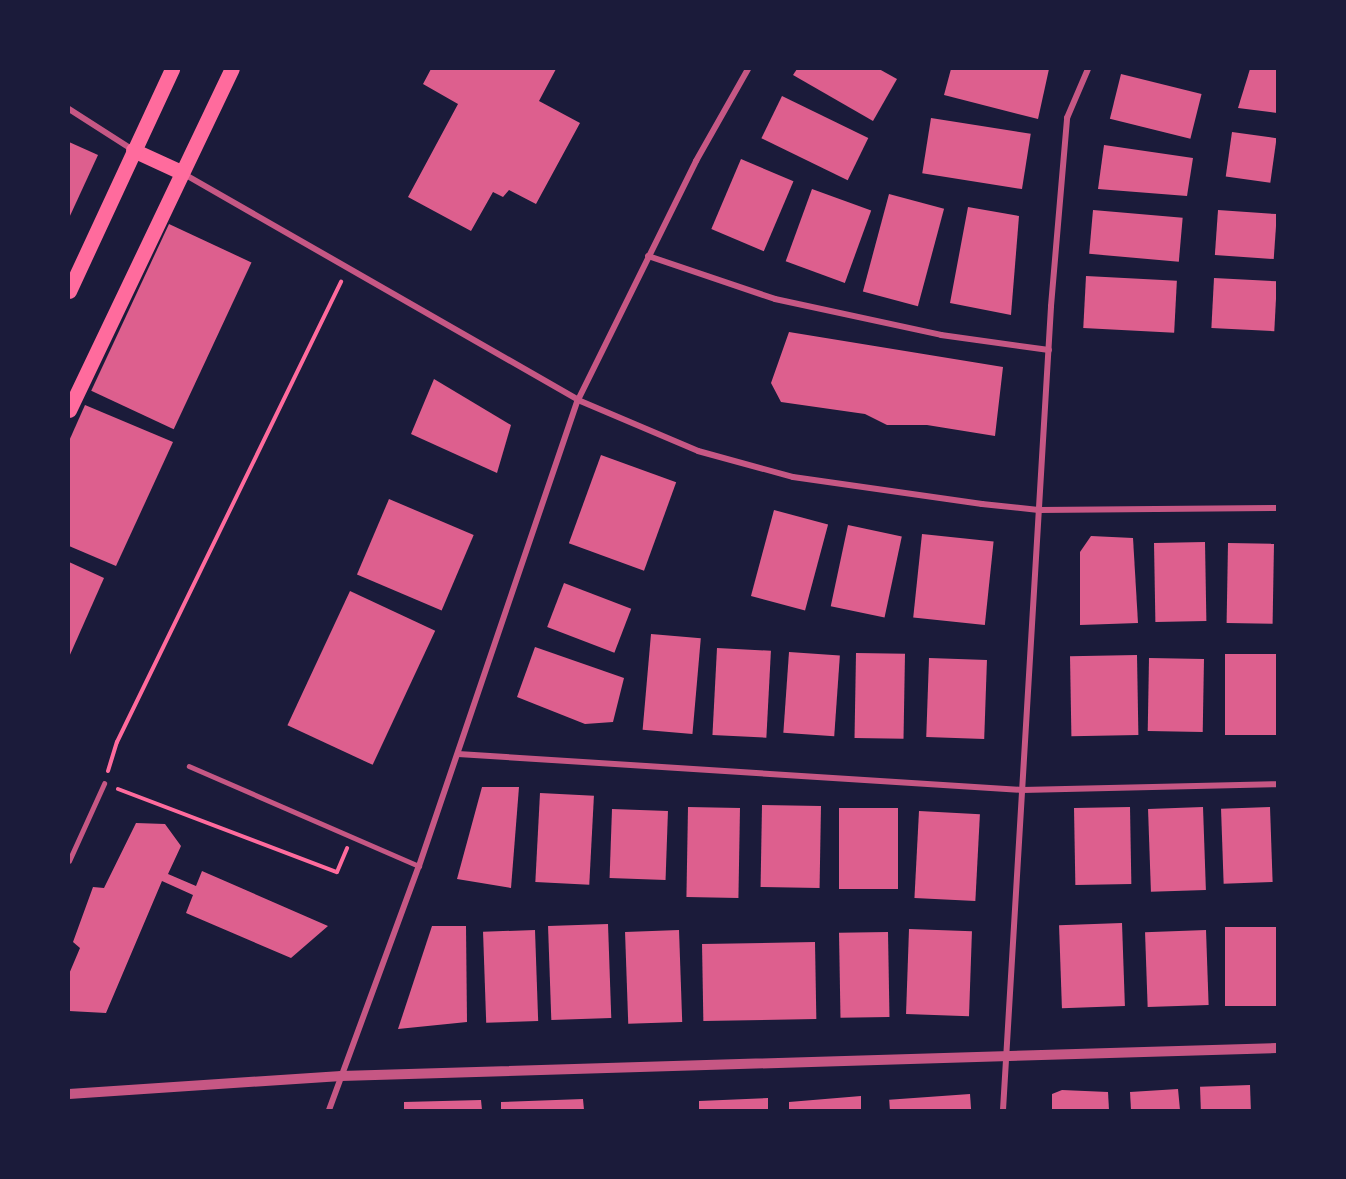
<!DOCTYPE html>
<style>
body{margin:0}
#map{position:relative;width:1346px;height:1179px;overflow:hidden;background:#1b1b3a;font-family:"DM Sans",sans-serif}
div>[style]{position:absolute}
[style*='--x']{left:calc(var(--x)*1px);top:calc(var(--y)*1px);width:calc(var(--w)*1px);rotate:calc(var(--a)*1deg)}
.building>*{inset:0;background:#dd5f8e;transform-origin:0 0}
.path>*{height:4px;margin:-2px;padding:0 2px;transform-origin:2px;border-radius:2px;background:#ff6b9d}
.service>*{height:4.5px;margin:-2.25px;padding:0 2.25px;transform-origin:2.25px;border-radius:2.25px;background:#c65784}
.minor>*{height:6px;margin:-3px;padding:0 3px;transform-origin:3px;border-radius:3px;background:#c65784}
.tertiary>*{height:10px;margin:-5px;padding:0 5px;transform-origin:5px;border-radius:5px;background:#c65784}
.primary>*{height:15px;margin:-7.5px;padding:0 7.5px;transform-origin:7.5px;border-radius:7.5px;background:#ff6b9d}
span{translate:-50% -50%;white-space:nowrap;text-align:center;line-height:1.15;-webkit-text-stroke:5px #1b1b3a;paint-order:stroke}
.frame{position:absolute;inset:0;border:70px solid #1b1b3a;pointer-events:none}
</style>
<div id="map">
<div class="building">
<div style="clip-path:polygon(431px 69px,556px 69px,539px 101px,580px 123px,536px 204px,509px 190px,503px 197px,493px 192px,471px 231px,408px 197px,458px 104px,423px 84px)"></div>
<div style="clip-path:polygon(797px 69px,879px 69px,897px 79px,873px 121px,793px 75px)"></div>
<div style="clip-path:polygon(951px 69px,1049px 69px,1038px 119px,944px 95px)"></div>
<div style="clip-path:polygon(1250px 69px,1277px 69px,1277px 113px,1238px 108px)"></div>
<div style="left:1121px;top:74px;width:83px;height:46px;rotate:14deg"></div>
<div style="left:782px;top:96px;width:96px;height:47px;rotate:26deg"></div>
<div style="left:931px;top:118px;width:101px;height:56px;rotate:9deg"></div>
<div style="left:1232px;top:132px;width:45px;height:45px;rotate:8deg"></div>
<div style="clip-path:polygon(69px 142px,98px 155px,69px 218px)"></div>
<div style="clip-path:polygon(1104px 145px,1193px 158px,1187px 196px,1098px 189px)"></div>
<div style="left:741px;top:159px;width:57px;height:76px;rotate:23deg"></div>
<div style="left:812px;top:189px;width:63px;height:77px;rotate:20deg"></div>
<div style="left:889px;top:194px;width:57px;height:101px;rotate:15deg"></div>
<div style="clip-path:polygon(968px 207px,1019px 216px,1011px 315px,950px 303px)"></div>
<div style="left:1093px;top:210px;width:90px;height:44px;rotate:5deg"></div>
<div style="left:1218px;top:210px;width:59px;height:45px;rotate:4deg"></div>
<div style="left:169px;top:224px;width:91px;height:184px;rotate:25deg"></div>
<div style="left:1086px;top:276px;width:91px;height:52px;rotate:3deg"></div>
<div style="left:1214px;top:278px;width:63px;height:50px;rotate:3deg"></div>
<div style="clip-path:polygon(789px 332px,1003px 367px,995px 436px,927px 425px,887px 425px,865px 414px,781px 402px,771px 383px)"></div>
<div style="clip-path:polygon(434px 379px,511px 425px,497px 473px,411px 434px)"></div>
<div style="clip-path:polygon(85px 405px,173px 442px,116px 566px,69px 546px,69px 441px)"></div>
<div style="left:601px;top:455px;width:80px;height:94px;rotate:20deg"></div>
<div style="left:389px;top:499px;width:92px;height:82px;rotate:23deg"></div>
<div style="left:774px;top:510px;width:56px;height:89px;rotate:15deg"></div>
<div style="left:848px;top:525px;width:55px;height:83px;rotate:12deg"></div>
<div style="left:922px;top:534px;width:72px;height:84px;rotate:6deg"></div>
<div style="clip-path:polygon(1091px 536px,1133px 538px,1138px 623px,1080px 625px,1080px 552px)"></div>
<div style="left:1205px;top:542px;width:79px;height:51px;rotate:89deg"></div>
<div style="left:1228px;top:543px;width:46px;height:80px;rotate:1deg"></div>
<div style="clip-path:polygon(69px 562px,104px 578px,69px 657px)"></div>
<div style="left:564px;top:583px;width:72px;height:47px;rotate:21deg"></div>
<div style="left:350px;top:591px;width:94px;height:148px;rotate:25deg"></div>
<div style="left:651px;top:634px;width:50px;height:96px;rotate:5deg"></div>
<div style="clip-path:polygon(535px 647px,624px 678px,613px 722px,585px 724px,517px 697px)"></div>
<div style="left:717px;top:648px;width:54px;height:87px;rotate:3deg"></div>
<div style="left:789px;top:652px;width:51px;height:81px;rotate:4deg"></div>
<div style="left:856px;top:653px;width:49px;height:85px;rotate:1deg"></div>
<div style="left:1225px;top:654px;width:51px;height:81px"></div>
<div style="left:1137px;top:655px;width:80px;height:67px;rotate:89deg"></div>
<div style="left:929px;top:658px;width:58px;height:79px;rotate:2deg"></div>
<div style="left:1149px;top:658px;width:55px;height:73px;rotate:1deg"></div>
<div style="clip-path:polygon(482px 787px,519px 787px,511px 888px,457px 879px)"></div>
<div style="left:540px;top:793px;width:54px;height:89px;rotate:3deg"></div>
<div style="left:762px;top:805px;width:59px;height:82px;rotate:1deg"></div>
<div style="left:688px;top:807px;width:52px;height:90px;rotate:1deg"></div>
<div style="left:1130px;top:807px;width:77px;height:56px;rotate:89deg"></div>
<div style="left:1203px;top:807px;width:83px;height:55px;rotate:88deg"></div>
<div style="left:1270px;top:807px;width:75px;height:49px;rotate:88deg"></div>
<div style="left:839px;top:808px;width:59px;height:81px"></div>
<div style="left:612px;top:809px;width:56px;height:69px;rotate:2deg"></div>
<div style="left:919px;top:811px;width:61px;height:87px;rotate:3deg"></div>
<div style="clip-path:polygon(136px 823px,165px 824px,181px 846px,168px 874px,196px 886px,202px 871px,328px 926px,291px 958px,186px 913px,193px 895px,162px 881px,106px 1013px,69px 1011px,69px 974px,80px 948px,73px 942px,93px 887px,104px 888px)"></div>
<div style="left:1122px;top:923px;width:83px;height:63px;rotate:88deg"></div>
<div style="left:608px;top:924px;width:94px;height:60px;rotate:88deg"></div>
<div style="clip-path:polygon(432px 926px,466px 926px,467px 1022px,398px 1029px)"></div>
<div style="left:1277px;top:927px;width:79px;height:52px;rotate:90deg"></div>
<div style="left:909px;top:929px;width:63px;height:85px;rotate:2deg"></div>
<div style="left:535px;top:930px;width:91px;height:52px;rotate:88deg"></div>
<div style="left:679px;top:930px;width:92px;height:54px;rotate:88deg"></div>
<div style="left:1206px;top:930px;width:75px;height:61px;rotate:88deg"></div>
<div style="left:888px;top:932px;width:85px;height:49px;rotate:89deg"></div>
<div style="left:815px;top:942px;width:77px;height:113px;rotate:89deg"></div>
<div style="left:1250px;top:1085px;width:25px;height:50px;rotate:88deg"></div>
<div style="clip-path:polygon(1178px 1089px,1180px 1110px,1131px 1110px,1130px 1092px)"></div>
<div style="clip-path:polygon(1062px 1090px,1108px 1092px,1109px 1110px,1052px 1110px,1052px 1094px)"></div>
<div style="left:970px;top:1094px;width:16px;height:81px;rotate:86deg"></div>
<div style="clip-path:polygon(861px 1096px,861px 1110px,789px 1110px,789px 1102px)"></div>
<div style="clip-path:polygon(768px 1098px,768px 1110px,699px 1110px,699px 1101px)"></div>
<div style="clip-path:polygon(583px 1099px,584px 1110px,501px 1110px,501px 1102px)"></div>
<div style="clip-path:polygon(481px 1100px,482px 1110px,404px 1110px,404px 1102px)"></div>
</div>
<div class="path">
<div style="--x:108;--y:771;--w:30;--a:-73"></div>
<div style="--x:117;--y:742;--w:512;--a:-64.04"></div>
<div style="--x:118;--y:789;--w:234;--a:20.8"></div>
<div style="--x:337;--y:872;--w:26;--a:-67"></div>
</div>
<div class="service">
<div style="--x:189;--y:766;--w:251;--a:23.5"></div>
<div style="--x:69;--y:861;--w:85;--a:-65.6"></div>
</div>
<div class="minor">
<div style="--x:69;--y:109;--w:76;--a:32.6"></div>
<div style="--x:184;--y:174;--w:454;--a:29.8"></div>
<div style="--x:578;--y:400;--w:130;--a:23"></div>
<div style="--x:698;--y:451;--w:98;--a:15.3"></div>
<div style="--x:793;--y:477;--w:191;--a:8.1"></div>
<div style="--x:982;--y:504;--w:57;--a:6"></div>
<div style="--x:1039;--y:510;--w:238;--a:-0.5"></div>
<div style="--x:648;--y:256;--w:134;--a:18.7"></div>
<div style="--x:775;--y:299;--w:170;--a:12.2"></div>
<div style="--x:941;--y:335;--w:109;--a:7.9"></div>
<div style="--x:458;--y:754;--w:565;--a:3.65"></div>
<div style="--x:1022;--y:790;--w:255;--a:-1.3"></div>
<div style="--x:329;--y:1110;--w:260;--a:-69.8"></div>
<div style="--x:419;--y:866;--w:492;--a:-71.2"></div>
<div style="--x:578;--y:400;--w:267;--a:-63.7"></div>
<div style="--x:696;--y:161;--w:106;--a:-60.5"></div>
<div style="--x:1003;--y:1110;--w:805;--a:-86.58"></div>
<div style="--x:1051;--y:306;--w:189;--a:-85.1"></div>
<div style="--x:1067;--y:118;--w:53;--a:-66.8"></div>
</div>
<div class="tertiary">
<div style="--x:69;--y:1094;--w:273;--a:-3.8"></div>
<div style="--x:341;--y:1076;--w:936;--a:-1.71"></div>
</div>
<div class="primary">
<div style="--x:133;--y:150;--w:53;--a:24.6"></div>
<div style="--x:69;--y:291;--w:245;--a:-65.1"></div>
<div style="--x:69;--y:410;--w:378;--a:-64.5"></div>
</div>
<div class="frame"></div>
</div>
